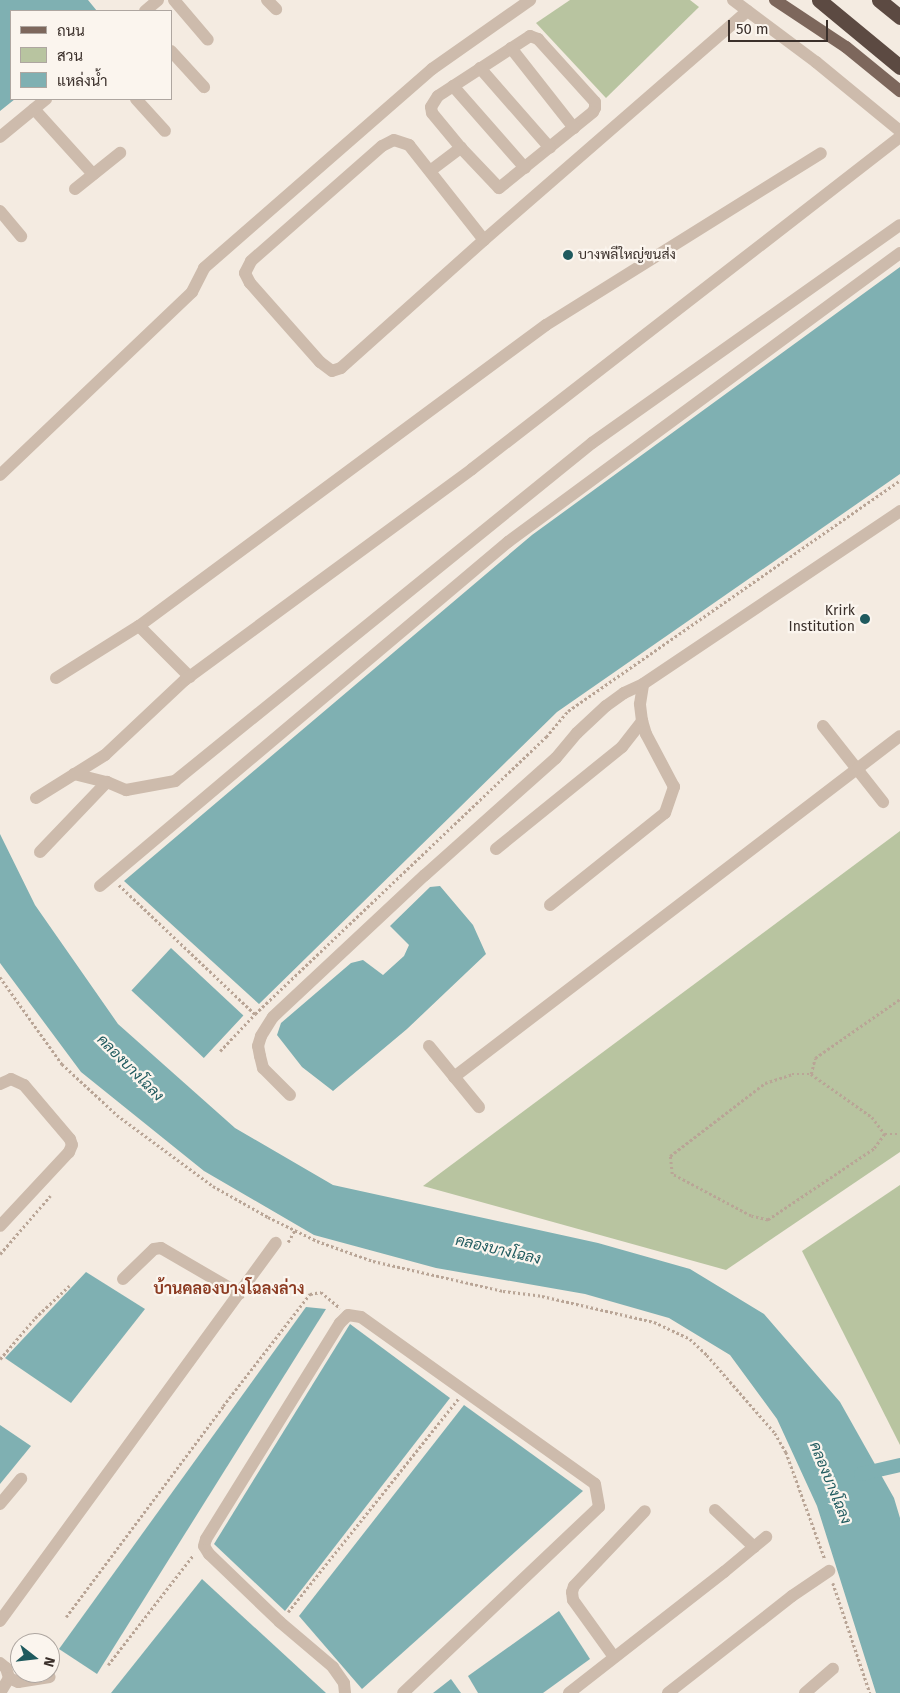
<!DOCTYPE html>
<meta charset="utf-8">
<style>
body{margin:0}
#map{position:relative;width:900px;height:1693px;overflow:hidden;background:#f4ebe1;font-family:"Fira Sans",Sarabun,sans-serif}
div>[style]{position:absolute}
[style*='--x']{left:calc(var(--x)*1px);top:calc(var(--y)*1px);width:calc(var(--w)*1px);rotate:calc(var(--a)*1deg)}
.green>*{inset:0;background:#b8c4a0}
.water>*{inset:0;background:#7fb0b2;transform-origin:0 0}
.canal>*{height:14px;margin:-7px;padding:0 7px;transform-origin:7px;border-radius:7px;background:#7fb0b2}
.path>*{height:2.5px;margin-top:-1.25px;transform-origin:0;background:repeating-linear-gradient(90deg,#b9a596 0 2.5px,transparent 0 5px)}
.minor>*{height:12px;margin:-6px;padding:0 6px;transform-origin:6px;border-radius:6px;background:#cdbbac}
.major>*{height:12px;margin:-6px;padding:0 6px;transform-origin:6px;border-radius:6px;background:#7d675c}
.highway>*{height:15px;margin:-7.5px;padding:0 7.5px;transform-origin:7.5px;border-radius:7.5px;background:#5c4a42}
.dots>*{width:14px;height:14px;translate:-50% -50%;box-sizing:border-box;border:2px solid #fbf5ee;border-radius:50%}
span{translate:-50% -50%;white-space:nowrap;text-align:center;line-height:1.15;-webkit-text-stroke:4.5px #fbf5ee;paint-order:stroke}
.poi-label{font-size:14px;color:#3b302b}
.left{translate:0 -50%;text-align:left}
.right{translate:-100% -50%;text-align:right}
.water-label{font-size:15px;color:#1f5a5e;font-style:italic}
.quarter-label{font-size:16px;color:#8c3b22;font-weight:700}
.legend{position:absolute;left:10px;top:10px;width:162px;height:90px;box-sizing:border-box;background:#fbf5ee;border:1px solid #aea6a0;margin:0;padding:6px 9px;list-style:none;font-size:15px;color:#3b302b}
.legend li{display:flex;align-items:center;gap:10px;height:25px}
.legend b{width:25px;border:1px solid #aea6a0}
.north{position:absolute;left:10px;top:1633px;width:50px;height:50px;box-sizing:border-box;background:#fbf5ee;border:1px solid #aea6a0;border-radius:50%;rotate:106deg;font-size:14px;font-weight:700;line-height:20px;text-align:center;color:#3b302b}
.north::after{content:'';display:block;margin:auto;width:18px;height:22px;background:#1f5a5e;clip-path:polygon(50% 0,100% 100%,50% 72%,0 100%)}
.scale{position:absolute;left:728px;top:20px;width:100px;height:22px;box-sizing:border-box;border:2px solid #3b302b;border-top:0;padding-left:6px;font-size:15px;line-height:18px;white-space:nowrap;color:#3b302b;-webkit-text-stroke:4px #fbf5ee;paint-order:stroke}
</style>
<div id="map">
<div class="green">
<div style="clip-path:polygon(570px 0,690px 0,699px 7px,606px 98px,536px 23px)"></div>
<div style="clip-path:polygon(900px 831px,900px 1152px,726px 1270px,423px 1186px)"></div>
<div style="clip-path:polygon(900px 1185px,900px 1445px,802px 1251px)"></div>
</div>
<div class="water">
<div style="clip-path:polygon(0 0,88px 0,97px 11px,11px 11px,11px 99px,15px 99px,0 111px)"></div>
<div style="clip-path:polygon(900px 267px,900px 474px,557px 712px,259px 1004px,124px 881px,532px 535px)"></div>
<div style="clip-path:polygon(0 834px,35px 905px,118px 1024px,235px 1128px,333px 1185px,598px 1243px,690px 1269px,764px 1314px,840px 1402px,894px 1498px,900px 1518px,900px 1693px,876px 1693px,817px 1506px,777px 1419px,730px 1355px,669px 1318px,585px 1294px,436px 1268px,314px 1235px,204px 1171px,81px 1072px,0 963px)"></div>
<div style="clip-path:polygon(440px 886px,473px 925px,486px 954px,407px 1029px,333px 1091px,302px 1067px,277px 1035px,281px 1023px,351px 963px,363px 960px,383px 975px,404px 956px,409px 945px,390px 926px,430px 887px)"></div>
<div style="left:171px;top:948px;width:99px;height:58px;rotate:43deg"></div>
<div style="clip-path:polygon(86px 1272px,145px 1309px,71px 1403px,5px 1358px)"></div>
<div style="clip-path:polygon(306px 1307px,326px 1309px,97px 1674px,59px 1649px)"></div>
<div style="clip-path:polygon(350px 1324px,450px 1398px,285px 1611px,214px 1544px)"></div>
<div style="clip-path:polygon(464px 1405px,583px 1491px,362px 1689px,299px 1616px)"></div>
<div style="clip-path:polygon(0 1425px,31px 1446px,0 1484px)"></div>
<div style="clip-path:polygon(202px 1579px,326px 1693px,111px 1693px)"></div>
<div style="clip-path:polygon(559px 1611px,590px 1659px,543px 1693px,478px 1693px,468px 1676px)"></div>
<div style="clip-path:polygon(451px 1679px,461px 1693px,433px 1693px)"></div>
</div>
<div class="canal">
<div style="--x:861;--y:1474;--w:40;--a:-13"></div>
</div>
<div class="path">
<div style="--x:119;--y:885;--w:187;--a:43.5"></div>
<div style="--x:255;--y:1014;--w:402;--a:-43.6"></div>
<div style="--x:546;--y:737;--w:34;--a:-50"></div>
<div style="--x:568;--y:711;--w:404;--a:-34.8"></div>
<div style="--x:0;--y:977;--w:107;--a:54.5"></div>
<div style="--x:62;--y:1064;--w:75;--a:42.8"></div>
<div style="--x:117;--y:1115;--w:119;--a:36.5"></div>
<div style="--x:213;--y:1186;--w:63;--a:29.4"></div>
<div style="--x:268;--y:1217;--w:55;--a:26.1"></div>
<div style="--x:317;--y:1241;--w:59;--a:19.7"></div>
<div style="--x:373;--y:1261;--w:133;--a:13"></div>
<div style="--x:503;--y:1291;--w:39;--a:7"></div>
<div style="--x:542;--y:1296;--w:115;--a:13.1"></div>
<div style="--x:654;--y:1322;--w:40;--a:25"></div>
<div style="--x:690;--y:1339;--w:23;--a:43"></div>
<div style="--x:707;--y:1355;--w:103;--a:48.9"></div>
<div style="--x:775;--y:1433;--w:22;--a:60"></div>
<div style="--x:786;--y:1452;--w:114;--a:70"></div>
<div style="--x:220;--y:1051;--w:51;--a:-46.6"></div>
<div style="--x:792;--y:1074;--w:19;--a:0"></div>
<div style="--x:811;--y:1074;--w:75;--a:35.2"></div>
<div style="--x:872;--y:1117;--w:21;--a:53"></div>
<div style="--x:885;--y:1134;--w:19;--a:126"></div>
<div style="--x:874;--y:1149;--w:128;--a:146.2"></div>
<div style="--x:768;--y:1220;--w:17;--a:-167"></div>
<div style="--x:751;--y:1216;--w:89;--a:-152"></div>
<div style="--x:672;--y:1174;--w:18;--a:-96"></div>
<div style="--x:670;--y:1156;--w:120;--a:-37.5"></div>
<div style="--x:765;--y:1083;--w:28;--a:-18"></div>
<div style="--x:811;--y:1074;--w:16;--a:-76"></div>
<div style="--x:815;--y:1058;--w:103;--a:-34.8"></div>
<div style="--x:885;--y:1134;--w:15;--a:0"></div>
<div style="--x:288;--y:1242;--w:14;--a:-60"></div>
<div style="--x:0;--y:1254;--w:77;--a:-49.2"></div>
<div style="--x:0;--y:1359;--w:54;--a:-49.5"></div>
<div style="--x:35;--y:1318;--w:47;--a:-43.3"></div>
<div style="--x:833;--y:1583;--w:116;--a:71.4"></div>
<div style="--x:288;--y:1612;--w:273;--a:-51.4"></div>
<div style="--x:66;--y:1617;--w:263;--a:-53.3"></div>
<div style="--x:223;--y:1406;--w:142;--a:-52.2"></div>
<div style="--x:310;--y:1294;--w:11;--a:-10"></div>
<div style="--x:321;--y:1292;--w:25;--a:40"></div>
<div style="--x:108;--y:1665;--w:140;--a:-52.2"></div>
</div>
<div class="minor">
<div style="--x:174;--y:0;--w:52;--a:49.6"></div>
<div style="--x:267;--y:0;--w:13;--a:45"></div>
<div style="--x:733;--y:0;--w:104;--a:36.8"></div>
<div style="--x:816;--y:62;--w:109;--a:39.4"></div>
<div style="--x:145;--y:11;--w:17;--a:-40"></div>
<div style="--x:530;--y:36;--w:9;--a:21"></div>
<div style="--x:538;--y:39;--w:85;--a:47.9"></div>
<div style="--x:595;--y:102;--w:6;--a:90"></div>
<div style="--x:595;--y:108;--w:4;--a:117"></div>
<div style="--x:593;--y:112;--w:121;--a:141"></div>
<div style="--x:499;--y:188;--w:55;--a:-133.5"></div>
<div style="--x:461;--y:148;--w:45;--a:-129.6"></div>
<div style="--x:432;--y:113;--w:6;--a:-99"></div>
<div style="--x:431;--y:107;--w:13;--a:-58"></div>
<div style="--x:438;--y:96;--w:110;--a:-33.1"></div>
<div style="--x:511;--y:48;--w:102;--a:51.8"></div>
<div style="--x:171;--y:51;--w:49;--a:47.5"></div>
<div style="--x:480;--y:68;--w:106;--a:48.8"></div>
<div style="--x:453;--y:86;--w:109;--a:48.7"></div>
<div style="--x:136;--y:99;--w:43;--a:47.8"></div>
<div style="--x:34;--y:109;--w:88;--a:47.8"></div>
<div style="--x:0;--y:137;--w:60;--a:-39.6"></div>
<div style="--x:430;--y:171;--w:39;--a:-37"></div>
<div style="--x:75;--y:189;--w:58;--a:-38.7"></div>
<div style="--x:0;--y:211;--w:33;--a:50"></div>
<div style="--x:484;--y:240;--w:192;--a:138.2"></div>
<div style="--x:341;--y:368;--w:9;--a:162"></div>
<div style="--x:332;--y:371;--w:15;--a:-143"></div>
<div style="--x:320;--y:362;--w:106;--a:-131.5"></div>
<div style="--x:250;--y:283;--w:11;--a:-117"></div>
<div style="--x:245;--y:273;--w:13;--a:-63"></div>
<div style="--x:251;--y:261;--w:174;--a:-41.3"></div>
<div style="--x:382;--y:146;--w:13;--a:-27"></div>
<div style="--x:394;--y:140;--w:16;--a:18"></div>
<div style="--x:409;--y:145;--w:121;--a:51.7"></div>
<div style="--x:484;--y:240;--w:349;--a:-41"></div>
<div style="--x:0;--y:475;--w:265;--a:-43.6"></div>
<div style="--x:192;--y:292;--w:27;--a:-63"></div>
<div style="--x:204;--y:268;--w:303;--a:-41.1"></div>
<div style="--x:432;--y:69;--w:120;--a:-35.1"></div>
<div style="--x:139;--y:626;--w:72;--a:45"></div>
<div style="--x:56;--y:678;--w:98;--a:-32.1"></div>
<div style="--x:139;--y:626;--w:506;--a:-36.49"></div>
<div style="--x:546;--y:325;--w:324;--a:-32"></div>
<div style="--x:823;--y:726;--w:97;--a:51.7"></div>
<div style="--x:74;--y:774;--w:34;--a:14"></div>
<div style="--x:107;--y:782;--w:21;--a:23"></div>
<div style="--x:126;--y:790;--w:50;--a:-10.4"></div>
<div style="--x:175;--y:781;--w:537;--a:-39.03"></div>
<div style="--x:592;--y:443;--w:377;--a:-35.3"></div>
<div style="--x:36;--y:798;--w:81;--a:-31.9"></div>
<div style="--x:105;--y:755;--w:110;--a:-43.2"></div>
<div style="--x:185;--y:680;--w:356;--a:-36.3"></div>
<div style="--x:472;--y:469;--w:542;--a:-37.8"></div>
<div style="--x:496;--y:849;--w:162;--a:-39"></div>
<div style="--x:622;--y:747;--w:33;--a:-52"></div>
<div style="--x:40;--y:852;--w:97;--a:-46.3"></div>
<div style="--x:100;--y:886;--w:534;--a:-40.14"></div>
<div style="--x:508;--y:542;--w:487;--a:-36.4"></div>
<div style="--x:550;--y:905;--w:147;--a:-38.7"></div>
<div style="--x:665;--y:813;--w:28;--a:-71"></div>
<div style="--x:674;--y:787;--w:60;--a:-117.8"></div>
<div style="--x:646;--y:734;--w:14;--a:-107"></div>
<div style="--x:642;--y:721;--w:17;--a:-97"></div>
<div style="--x:640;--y:704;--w:20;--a:-81"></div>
<div style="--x:429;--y:1046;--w:79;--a:50.7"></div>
<div style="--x:454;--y:1077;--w:561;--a:-37.4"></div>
<div style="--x:0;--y:1084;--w:12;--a:-24"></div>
<div style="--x:11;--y:1079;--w:14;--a:25"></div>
<div style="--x:24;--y:1085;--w:71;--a:49.6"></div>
<div style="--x:70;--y:1139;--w:6;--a:72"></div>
<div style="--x:72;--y:1145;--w:8;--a:113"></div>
<div style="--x:69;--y:1152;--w:101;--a:133"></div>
<div style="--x:290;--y:1095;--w:38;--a:-135"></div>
<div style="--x:263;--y:1068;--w:12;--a:-104"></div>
<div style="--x:260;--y:1056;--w:10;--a:-101"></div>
<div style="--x:258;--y:1046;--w:10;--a:-73"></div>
<div style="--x:261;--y:1036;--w:22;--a:-58"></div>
<div style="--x:273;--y:1017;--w:208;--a:-43.1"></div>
<div style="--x:425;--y:875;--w:176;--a:-41.8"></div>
<div style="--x:556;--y:758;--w:33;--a:-50"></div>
<div style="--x:577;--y:733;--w:40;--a:-43"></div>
<div style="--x:606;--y:706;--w:22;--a:-36"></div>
<div style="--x:624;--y:693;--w:21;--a:-25"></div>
<div style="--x:643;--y:684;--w:310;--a:-33.9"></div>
<div style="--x:123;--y:1279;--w:43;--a:-44.1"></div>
<div style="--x:154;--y:1249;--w:7;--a:-8"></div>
<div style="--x:161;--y:1248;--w:91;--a:30.2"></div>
<div style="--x:0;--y:1504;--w:33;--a:-50"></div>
<div style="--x:715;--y:1510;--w:54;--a:43.5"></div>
<div style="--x:0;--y:1621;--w:468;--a:-53.9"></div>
<div style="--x:614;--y:1657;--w:70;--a:-125.7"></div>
<div style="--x:573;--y:1600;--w:8;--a:-97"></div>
<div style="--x:572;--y:1592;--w:6;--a:-72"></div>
<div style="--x:574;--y:1586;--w:103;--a:-46.6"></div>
<div style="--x:0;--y:1663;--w:8;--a:40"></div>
<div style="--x:6;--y:1668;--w:10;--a:73"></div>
<div style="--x:9;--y:1678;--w:17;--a:121"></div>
<div style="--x:9;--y:1678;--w:10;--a:24"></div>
<div style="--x:18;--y:1682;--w:32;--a:-9"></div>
<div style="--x:345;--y:1693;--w:10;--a:-96"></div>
<div style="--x:344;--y:1683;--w:19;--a:-125"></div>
<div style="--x:333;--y:1667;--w:70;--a:-139.7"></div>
<div style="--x:280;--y:1622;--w:98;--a:-136.2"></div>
<div style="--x:209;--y:1554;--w:9;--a:-122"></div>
<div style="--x:204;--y:1546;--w:7;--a:-74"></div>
<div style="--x:206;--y:1539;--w:254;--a:-58.2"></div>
<div style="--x:340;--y:1323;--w:11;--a:-45"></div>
<div style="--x:348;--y:1315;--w:13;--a:9"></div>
<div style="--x:361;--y:1317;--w:287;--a:35.5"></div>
<div style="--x:595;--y:1484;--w:23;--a:80"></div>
<div style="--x:599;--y:1507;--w:270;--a:136.5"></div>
<div style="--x:569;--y:1693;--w:197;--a:-38"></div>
<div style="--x:724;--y:1572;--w:55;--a:-39.8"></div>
<div style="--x:668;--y:1693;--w:157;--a:-38"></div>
<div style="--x:792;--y:1596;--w:45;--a:-34"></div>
<div style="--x:805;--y:1693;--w:37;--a:-41"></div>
</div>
<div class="major">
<div style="--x:775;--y:0;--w:85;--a:33.5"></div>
<div style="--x:846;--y:47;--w:70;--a:39.2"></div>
</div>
<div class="highway">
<div style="--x:819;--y:0;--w:105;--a:39.6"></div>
<div style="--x:879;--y:0;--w:27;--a:39"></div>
</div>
<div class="dots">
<div style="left:568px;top:255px;background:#1f5a5e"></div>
<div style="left:865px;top:619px;background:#1f5a5e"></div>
</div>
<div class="poi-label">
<span class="left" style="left:578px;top:255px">บางพลีใหญ่ขนส่ง</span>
<span class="right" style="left:855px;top:619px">Krirk<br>Institution</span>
</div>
<div class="water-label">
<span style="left:130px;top:1068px;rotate:45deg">คลองบางโฉลง</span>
<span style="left:498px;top:1250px;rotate:13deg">คลองบางโฉลง</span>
<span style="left:830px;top:1483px;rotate:68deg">คลองบางโฉลง</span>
</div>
<div class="quarter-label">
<span style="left:229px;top:1289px">บ้านคลองบางโฉลงล่าง</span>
</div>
<ul class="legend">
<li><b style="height:6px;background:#7d675c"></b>ถนน</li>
<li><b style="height:14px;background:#b8c4a0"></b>สวน</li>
<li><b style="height:14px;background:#7fb0b2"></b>แหล่งน้ำ</li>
</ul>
<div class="north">N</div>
<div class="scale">50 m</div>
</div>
